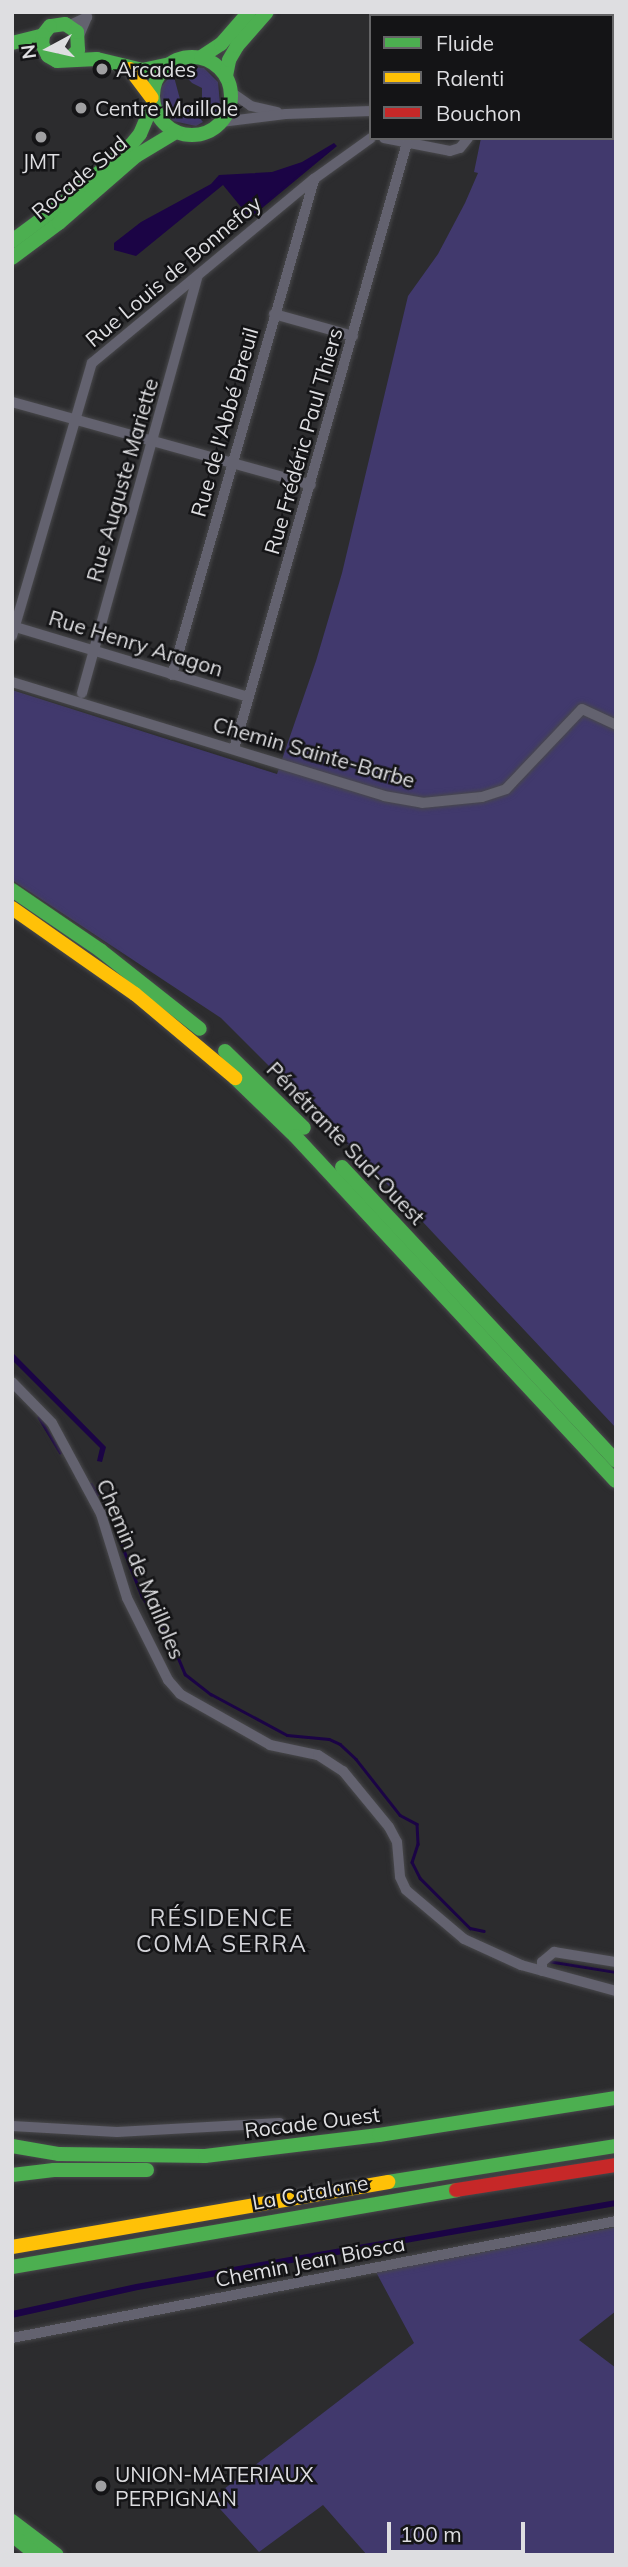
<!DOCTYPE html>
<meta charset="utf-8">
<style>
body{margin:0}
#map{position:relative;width:628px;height:2567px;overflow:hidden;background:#2c2c2e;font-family:Mulish,sans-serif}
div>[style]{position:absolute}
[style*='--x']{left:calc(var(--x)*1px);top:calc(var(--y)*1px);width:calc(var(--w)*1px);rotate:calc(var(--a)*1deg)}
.green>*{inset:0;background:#41396d}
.water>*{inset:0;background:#1b0445}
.stream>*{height:2.5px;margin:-1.25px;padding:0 1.25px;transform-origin:1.25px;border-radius:1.25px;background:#1b0445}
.roads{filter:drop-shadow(0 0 2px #48484b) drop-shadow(0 0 2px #48484b)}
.street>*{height:10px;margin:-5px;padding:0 5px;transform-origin:5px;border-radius:5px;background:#63626f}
.fast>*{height:14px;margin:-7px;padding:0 7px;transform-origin:7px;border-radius:7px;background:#4caf50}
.fast>.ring{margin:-7px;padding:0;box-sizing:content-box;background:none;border:14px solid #4caf50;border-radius:50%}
.slow>*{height:14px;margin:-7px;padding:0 7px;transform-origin:7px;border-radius:7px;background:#ffc107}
.jam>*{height:14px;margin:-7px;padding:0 7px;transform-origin:7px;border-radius:7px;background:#c62828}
.dots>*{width:19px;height:19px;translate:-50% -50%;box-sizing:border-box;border:4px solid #141416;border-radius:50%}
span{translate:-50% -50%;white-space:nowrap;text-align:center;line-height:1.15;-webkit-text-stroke:5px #141416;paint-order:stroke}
.poi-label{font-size:21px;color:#dedee1}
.left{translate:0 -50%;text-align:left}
.street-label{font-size:21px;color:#dedee1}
.neighbourhood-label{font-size:23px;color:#d3d3d8;letter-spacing:2px}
.frame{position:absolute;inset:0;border:14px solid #dedee1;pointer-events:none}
.legend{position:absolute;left:369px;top:14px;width:245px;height:126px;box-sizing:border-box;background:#141416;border:2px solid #656567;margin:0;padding:9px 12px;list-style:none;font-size:21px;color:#dedee1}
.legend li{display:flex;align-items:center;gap:14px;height:35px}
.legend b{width:35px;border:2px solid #656567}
.north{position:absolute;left:14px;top:14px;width:70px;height:70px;-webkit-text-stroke:5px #141416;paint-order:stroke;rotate:262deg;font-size:19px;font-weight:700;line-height:28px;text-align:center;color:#dedee1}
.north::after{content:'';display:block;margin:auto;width:24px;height:32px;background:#dedee1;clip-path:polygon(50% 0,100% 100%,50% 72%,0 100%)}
.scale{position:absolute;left:387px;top:2522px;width:138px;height:32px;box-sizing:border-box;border:4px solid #dedee1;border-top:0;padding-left:9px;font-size:21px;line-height:24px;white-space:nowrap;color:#dedee1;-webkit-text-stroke:5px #141416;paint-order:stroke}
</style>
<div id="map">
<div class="green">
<div style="clip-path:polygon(547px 12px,616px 12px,616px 1428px,391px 1188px,221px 1018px,12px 880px,12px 690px,277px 774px,316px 661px,342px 573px,408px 296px,438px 254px,465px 203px,478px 173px,474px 172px,481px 138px,612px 138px,612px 16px,533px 16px)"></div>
<div style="clip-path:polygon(186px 66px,204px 68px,218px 82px,220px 104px,216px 114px,210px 118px,202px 99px,202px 88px,192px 83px,179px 69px)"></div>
<div style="clip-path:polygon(173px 73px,181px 103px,190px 106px,203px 122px,196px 126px,173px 121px,160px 106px,161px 87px)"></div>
<div style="clip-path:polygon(616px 2227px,616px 2311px,579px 2340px,616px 2368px,616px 2555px,367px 2555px,323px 2505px,259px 2552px,211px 2499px,414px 2343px,376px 2272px)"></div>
</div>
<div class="water">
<div style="clip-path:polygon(334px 143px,337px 146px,250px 218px,223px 185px,136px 256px,114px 250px,114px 243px,141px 222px,211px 184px,219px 175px,272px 172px,302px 162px)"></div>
<div style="clip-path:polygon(12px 1352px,106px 1447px,102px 1462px,97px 1461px,100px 1448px,12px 1360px)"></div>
<div style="clip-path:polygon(616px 2200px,616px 2206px,138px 2290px,12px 2318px,12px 2311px,136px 2284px)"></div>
</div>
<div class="stream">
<div style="--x:39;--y:1417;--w:41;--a:59"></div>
<div style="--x:91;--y:1484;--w:12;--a:59"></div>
<div style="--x:116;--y:1530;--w:71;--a:68.5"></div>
<div style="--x:142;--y:1596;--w:56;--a:57.4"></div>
<div style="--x:172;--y:1643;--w:34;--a:67"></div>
<div style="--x:185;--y:1674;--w:33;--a:38"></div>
<div style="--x:211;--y:1694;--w:86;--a:28.3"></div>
<div style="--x:287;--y:1735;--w:42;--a:5.4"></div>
<div style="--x:329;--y:1739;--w:12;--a:24"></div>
<div style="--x:340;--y:1744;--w:22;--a:43"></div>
<div style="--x:356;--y:1759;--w:71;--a:51.8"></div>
<div style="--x:400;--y:1815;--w:19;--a:28"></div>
<div style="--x:417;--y:1824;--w:20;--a:87"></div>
<div style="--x:418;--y:1844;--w:19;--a:108"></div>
<div style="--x:412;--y:1862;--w:18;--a:63"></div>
<div style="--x:420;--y:1878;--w:71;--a:45"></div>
<div style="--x:470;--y:1928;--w:14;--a:12"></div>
<div style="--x:548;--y:1961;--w:69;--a:9.2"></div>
</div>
<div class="roads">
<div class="street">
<div style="--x:612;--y:24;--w:5;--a:-37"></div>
<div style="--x:70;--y:25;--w:19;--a:-25"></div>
<div style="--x:87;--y:17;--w:21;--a:113"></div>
<div style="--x:231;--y:92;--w:24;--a:35"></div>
<div style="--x:251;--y:106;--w:27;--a:13"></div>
<div style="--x:221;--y:122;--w:65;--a:-7"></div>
<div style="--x:286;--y:114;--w:85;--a:-2"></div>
<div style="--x:384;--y:138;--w:67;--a:11.1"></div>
<div style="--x:450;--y:151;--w:10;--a:-17"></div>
<div style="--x:460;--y:148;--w:13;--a:-51"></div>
<div style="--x:274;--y:314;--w:82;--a:15.6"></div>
<div style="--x:12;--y:402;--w:310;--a:15.5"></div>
<div style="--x:12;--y:626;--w:247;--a:16.7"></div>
<div style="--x:12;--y:636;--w:284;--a:-73.7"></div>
<div style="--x:92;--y:363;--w:288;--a:-39.7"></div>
<div style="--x:314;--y:179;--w:70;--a:-35.7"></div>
<div style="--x:172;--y:675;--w:515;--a:-73.99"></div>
<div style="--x:12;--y:682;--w:389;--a:17"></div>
<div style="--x:384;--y:796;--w:39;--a:10"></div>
<div style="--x:422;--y:803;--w:60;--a:-5.7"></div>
<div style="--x:482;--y:797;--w:25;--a:-18"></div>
<div style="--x:506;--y:789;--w:110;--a:-46.5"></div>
<div style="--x:582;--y:709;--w:38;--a:25"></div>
<div style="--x:82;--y:693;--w:431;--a:-74.5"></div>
<div style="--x:234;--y:749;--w:630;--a:-74.07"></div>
<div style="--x:12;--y:1382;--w:57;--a:45.7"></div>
<div style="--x:52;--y:1423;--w:103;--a:61.7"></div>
<div style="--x:101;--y:1514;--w:88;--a:72.8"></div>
<div style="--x:127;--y:1598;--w:92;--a:63.4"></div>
<div style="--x:168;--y:1680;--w:18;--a:49"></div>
<div style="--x:180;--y:1694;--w:103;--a:29.5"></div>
<div style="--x:270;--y:1745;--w:49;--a:11.8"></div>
<div style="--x:318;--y:1755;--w:30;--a:33"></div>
<div style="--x:343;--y:1771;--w:72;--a:50.6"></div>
<div style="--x:389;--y:1827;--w:17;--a:62"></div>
<div style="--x:397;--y:1842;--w:35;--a:85"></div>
<div style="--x:400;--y:1877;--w:14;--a:65"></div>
<div style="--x:406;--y:1890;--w:76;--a:40.2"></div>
<div style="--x:464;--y:1939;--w:63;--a:24.5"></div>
<div style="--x:521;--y:1965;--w:98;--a:15.3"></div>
<div style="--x:542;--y:1971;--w:9;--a:-90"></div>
<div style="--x:542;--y:1962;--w:16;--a:-40"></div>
<div style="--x:554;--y:1952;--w:63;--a:9.2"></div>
<div style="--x:12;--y:2126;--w:105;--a:3.3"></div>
<div style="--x:117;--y:2132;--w:163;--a:-3.2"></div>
<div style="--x:12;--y:2338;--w:615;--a:-10.96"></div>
</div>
<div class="fast">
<div style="--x:12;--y:43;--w:32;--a:-14"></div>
<div class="ring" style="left:153px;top:57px;width:64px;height:64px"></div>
<div style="--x:201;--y:57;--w:24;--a:-33"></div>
<div style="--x:221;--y:44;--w:43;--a:-48.8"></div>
<div style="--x:69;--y:59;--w:13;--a:-45"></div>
<div style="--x:78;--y:50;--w:18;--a:-93"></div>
<div style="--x:77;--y:32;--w:14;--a:-146"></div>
<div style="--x:65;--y:24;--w:15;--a:172"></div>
<div style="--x:50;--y:26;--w:11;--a:128"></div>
<div style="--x:43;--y:35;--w:9;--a:96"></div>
<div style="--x:42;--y:44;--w:13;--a:63"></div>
<div style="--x:48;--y:56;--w:10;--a:29"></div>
<div style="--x:57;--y:61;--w:40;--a:-2.9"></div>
<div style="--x:97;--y:59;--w:46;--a:13.7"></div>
<div style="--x:142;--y:70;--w:25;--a:-12"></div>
<div style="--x:226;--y:76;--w:16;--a:-79"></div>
<div style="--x:229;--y:60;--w:16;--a:-60"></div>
<div style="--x:237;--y:46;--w:45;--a:-48.6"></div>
<div style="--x:12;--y:241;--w:67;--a:-36.5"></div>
<div style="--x:66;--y:201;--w:86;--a:-40.7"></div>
<div style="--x:131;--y:145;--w:14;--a:-51"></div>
<div style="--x:140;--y:134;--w:33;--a:-67"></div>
<div style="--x:12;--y:258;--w:59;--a:-36.7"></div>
<div style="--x:59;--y:223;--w:102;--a:-41"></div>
<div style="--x:136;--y:156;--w:47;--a:-31"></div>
<div style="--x:12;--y:890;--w:107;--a:34.3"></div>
<div style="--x:100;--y:950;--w:127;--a:38.3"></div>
<div style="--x:225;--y:1051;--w:110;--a:44.3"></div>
<div style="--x:235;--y:1078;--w:83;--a:44"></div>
<div style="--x:295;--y:1136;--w:471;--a:47.1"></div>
<div style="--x:342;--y:1167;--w:402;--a:47"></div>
<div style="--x:12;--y:2146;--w:48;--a:9.7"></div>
<div style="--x:59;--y:2154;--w:146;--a:0.8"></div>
<div style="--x:205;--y:2156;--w:175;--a:-6.9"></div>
<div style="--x:379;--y:2135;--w:240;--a:-8.9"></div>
<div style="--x:12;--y:2175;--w:42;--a:-6.8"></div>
<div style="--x:54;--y:2170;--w:93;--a:0"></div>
<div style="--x:388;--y:2182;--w:231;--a:-9"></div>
<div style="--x:12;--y:2267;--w:451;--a:-9.8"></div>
<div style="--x:12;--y:2521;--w:56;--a:37.1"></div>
<div style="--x:12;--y:2535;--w:32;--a:39"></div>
</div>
<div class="slow">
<div style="--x:130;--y:69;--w:36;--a:53"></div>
<div style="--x:12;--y:908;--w:150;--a:35"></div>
<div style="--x:135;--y:994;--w:131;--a:40"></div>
<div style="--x:12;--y:2247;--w:382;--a:-9.8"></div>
</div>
<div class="jam">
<div style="--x:456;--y:2190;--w:162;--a:-8.9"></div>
</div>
</div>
<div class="dots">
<div style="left:102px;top:69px;background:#a0a0a2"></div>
<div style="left:81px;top:108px;background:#a0a0a2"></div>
<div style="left:41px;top:137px;background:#a0a0a2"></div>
<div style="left:101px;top:2486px;background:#a0a0a2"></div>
</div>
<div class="poi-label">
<span class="left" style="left:116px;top:69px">Arcades</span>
<span class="left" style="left:95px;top:108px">Centre Maillole</span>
<span style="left:41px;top:161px">JMT</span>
<span class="left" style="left:115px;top:2486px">UNION-MATERIAUX<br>PERPIGNAN</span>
</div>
<div class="street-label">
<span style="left:79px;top:177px;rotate:-40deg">Rocade Sud</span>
<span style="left:173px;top:271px;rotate:-40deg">Rue Louis de Bonnefoy</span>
<span style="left:224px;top:422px;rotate:-74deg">Rue de l'Abbé Breuil</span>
<span style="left:303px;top:441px;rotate:-74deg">Rue Frédéric Paul Thiers</span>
<span style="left:122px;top:480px;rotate:-74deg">Rue Auguste Mariette</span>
<span style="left:136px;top:643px;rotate:17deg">Rue Henry Aragon</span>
<span style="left:314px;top:752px;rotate:16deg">Chemin Sainte-Barbe</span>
<span style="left:346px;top:1143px;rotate:46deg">Pénétrante Sud-Ouest</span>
<span style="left:141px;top:1569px;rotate:67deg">Chemin de Mailloles</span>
<span style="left:312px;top:2122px;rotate:-7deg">Rocade Ouest</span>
<span style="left:310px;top:2192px;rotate:-10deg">La Catalane</span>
<span style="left:310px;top:2261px;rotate:-11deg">Chemin Jean Biosca</span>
</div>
<div class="neighbourhood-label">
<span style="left:222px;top:1931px">RÉSIDENCE<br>COMA SERRA</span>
</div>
<div class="frame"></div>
<ul class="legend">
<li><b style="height:9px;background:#4caf50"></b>Fluide</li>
<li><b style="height:9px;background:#ffc107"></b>Ralenti</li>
<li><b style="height:9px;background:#c62828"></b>Bouchon</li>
</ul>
<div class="north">N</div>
<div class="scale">100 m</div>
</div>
